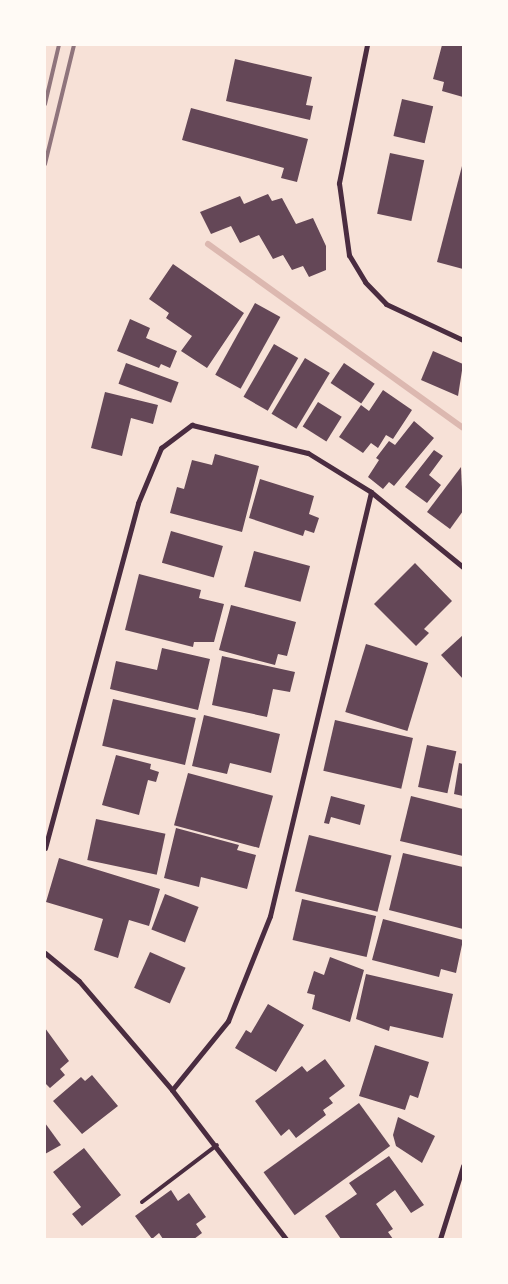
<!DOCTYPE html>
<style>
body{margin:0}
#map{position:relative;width:508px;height:1284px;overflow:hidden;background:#f7e1d7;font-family:Lato,sans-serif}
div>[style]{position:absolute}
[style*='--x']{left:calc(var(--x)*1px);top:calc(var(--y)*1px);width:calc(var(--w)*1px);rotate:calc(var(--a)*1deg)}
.stream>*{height:6px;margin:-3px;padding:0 3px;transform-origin:3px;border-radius:3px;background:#dcb8b0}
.building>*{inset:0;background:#644757;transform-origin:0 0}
.service>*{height:4px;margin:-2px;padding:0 2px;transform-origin:2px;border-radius:2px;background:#4a2c40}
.minor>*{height:5px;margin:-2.5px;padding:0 2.5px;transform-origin:2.5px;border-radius:2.5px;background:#4a2c40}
.rail>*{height:4px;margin:-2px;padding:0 2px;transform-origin:2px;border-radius:2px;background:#8f747c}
span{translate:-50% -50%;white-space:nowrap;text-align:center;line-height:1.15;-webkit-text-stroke:4.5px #fffaf5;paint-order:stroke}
.frame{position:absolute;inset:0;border:46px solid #fffaf5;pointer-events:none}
</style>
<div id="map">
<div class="stream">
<div style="--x:208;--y:244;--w:314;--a:35.8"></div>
</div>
<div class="building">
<div style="clip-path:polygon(442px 45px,463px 45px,463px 97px,442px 91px,444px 82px,433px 79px)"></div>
<div style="clip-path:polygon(235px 59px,312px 77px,306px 105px,313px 106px,310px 120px,226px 101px)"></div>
<div style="left:402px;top:99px;width:32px;height:38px;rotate:13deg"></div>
<div style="clip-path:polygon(191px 108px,308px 139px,297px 182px,281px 178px,284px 168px,182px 140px)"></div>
<div style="left:390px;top:153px;width:35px;height:62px;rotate:12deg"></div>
<div style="clip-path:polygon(462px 166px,463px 166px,463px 269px,437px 262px)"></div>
<div style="clip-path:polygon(268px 194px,272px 201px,282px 198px,296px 224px,313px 218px,326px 246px,326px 270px,309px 277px,303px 266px,292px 270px,283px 255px,273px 259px,259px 235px,240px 243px,231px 226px,211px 234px,200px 212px,240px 196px,244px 204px)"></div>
<div style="clip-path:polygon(173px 264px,244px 313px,207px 368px,181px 351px,192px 336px,166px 318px,169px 313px,149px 299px)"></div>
<div style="left:255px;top:303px;width:29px;height:82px;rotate:29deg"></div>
<div style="clip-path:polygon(130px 319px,150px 328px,146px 338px,177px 351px,170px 368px,161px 364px,159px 368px,117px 351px)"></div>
<div style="left:274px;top:344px;width:28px;height:61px;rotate:30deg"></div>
<div style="clip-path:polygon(433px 351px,463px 364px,458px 396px,421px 380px)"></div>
<div style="left:305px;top:358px;width:29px;height:65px;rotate:31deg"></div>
<div style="left:126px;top:363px;width:56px;height:22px;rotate:20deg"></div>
<div style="left:344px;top:363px;width:37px;height:24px;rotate:34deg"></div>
<div style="clip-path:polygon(383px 390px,412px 410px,393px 439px,386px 435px,378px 448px,371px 443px,363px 453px,339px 437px,361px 405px,369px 411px)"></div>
<div style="clip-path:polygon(105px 392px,158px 405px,153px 424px,131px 418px,122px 456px,91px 448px)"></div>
<div style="left:318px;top:402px;width:28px;height:29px;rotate:32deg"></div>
<div style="clip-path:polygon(414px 421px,434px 438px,394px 486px,389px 482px,383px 489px,368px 477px,379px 460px,376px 458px,389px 441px,395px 445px)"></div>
<div style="clip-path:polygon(434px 450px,443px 456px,429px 475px,441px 485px,427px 503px,405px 487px)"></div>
<div style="clip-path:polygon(215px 454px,259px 466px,242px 532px,170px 513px,177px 487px,184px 489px,192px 460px,212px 465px)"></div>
<div style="clip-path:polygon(461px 467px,463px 511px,450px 529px,427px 512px)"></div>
<div style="clip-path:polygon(260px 479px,314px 496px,309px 514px,319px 518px,314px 533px,305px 530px,303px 536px,249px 518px)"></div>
<div style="left:171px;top:531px;width:54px;height:33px;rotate:16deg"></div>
<div style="left:254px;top:551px;width:58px;height:37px;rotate:15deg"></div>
<div style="clip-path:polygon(415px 563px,452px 601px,424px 629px,429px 633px,416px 646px,374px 604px)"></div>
<div style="clip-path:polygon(139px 574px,201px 590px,199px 598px,224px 604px,214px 642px,194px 642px,193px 647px,125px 630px)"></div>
<div style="clip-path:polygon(231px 605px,296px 622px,287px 656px,278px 654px,275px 665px,219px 650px)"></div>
<div style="clip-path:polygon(463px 635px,463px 679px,441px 655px)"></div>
<div style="left:366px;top:644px;width:65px;height:71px;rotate:17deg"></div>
<div style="clip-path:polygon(162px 648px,210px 659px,198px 710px,110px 689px,116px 661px,157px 670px)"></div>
<div style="clip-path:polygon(222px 656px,295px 672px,290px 692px,273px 689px,267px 717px,212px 705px)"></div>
<div style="left:113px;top:699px;width:85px;height:48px;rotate:13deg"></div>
<div style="clip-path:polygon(204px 715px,280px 734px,271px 773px,230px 763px,227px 774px,192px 766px)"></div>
<div style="left:335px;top:720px;width:80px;height:52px;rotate:13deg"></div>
<div style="left:427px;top:745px;width:30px;height:43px;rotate:12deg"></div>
<div style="clip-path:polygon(116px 755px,151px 764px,150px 769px,159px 772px,156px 782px,148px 780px,139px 815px,102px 805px)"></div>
<div style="clip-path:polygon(459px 763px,463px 764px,463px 796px,454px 794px)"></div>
<div style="left:188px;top:773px;width:88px;height:54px;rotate:15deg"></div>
<div style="clip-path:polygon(331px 796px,365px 805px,360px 825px,331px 817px,329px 824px,324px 823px)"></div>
<div style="clip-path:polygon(411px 796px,463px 809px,463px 856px,400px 841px)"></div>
<div style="left:96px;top:819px;width:71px;height:42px;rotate:12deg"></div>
<div style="clip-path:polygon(176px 828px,239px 845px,237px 850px,256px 855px,247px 889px,201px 877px,199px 887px,164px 878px)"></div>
<div style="left:309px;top:835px;width:85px;height:58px;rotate:14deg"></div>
<div style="clip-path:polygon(403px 853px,463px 867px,463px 929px,389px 910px)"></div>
<div style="clip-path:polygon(59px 858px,160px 889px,149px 926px,129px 920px,118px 958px,94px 950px,103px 919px,46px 902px)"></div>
<div style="left:165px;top:894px;width:36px;height:38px;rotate:21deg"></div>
<div style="left:302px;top:899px;width:76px;height:42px;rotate:13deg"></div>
<div style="clip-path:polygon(383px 919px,463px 940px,456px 973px,441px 969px,439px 977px,372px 960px)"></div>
<div style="left:150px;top:952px;width:39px;height:39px;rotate:24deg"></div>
<div style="clip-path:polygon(330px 957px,364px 970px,350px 1022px,312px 1009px,315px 995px,307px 993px,314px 971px,324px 975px)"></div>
<div style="clip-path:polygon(366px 974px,453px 994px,443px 1038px,390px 1026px,389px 1031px,356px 1019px)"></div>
<div style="clip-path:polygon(268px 1004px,304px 1025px,276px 1072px,235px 1048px,246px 1030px,251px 1033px)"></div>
<div style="clip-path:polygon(45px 1028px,69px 1061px,60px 1069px,65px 1075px,50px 1088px,45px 1083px)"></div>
<div style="clip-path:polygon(375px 1045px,429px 1062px,418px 1098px,410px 1095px,405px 1110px,359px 1096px)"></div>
<div style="clip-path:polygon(325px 1059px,345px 1086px,329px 1098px,333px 1103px,323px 1110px,326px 1115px,296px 1138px,289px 1129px,281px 1136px,255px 1101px,302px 1066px,307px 1072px)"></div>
<div style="clip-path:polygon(92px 1075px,118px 1106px,82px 1134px,53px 1101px,81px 1077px,85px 1081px)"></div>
<div style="left:359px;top:1103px;width:53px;height:118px;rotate:54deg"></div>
<div style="clip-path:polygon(398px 1117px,435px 1136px,422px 1163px,396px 1146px,393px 1135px)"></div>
<div style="clip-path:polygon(45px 1123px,61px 1145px,45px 1154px)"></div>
<div style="clip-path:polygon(84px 1148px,121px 1195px,82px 1226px,72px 1214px,81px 1207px,53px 1172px)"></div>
<div style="clip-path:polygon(389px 1156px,424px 1205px,411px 1213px,395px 1190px,376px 1204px,393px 1229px,388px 1232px,393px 1239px,341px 1239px,325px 1216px,357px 1194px,349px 1183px)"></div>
<div style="clip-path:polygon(171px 1190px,178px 1201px,189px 1193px,206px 1217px,196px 1224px,202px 1233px,194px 1239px,163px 1239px,159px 1233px,152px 1239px,135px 1216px)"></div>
</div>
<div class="service">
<div style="--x:142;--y:1202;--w:94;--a:-37.2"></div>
</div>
<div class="minor">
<div style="--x:367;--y:45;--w:141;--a:101.5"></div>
<div style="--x:339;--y:183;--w:73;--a:82.1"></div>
<div style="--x:349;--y:255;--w:31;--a:59"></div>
<div style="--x:365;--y:282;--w:30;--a:46"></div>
<div style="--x:386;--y:304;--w:85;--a:25.1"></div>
<div style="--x:45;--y:848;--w:357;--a:-74.9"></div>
<div style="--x:138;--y:503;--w:60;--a:-67.3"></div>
<div style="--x:161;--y:448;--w:39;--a:-37"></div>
<div style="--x:192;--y:425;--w:119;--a:13.6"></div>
<div style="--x:308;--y:453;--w:74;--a:31.8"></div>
<div style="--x:371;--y:492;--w:119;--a:39.2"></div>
<div style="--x:45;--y:953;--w:44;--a:39.5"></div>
<div style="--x:79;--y:981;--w:143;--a:49.5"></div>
<div style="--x:172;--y:1090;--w:188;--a:52.6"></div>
<div style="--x:172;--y:1090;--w:89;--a:-50.9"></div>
<div style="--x:228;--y:1021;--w:113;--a:-68.2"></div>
<div style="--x:270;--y:916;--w:436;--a:-76.6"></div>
<div style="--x:440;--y:1239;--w:77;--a:-72.5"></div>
</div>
<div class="rail">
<div style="--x:45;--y:104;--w:61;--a:-76.7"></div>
<div style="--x:45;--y:164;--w:122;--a:-76.3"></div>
</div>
<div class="frame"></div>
</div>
